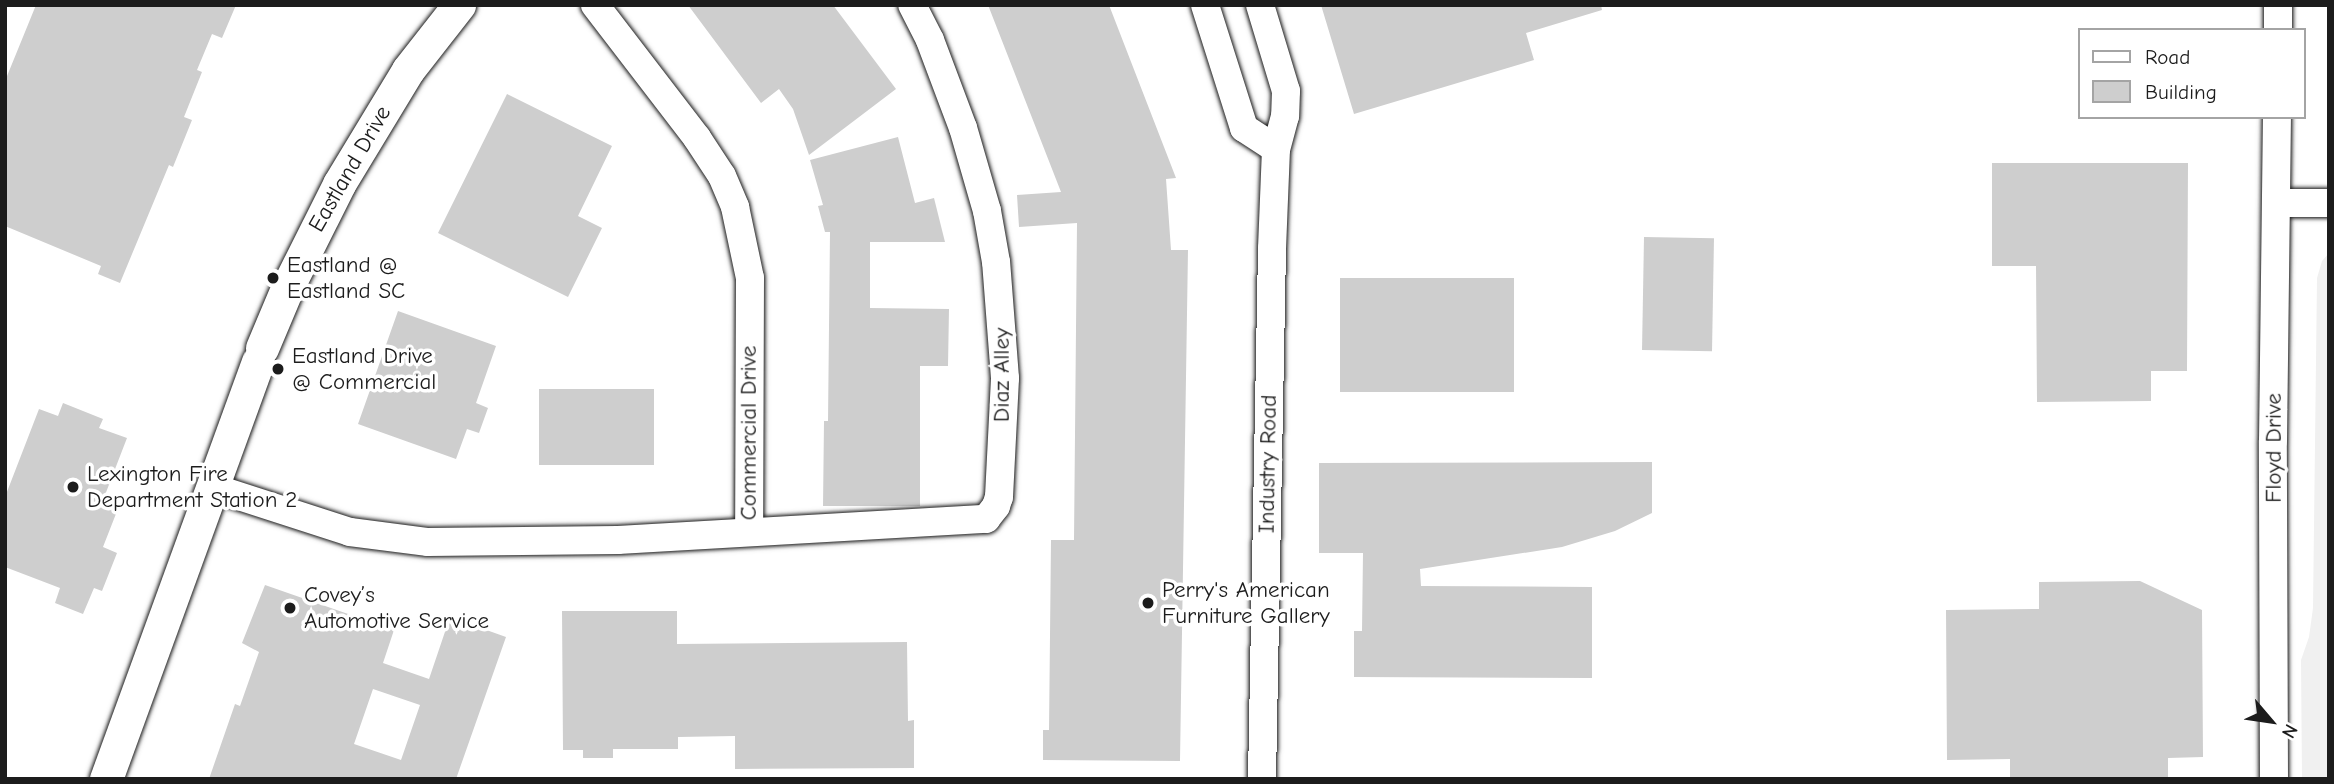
<!DOCTYPE html>
<meta charset="utf-8">
<style>
body{margin:0}
#map{position:relative;width:2334px;height:784px;overflow:hidden;background:#fff;font-family:"Comic Neue",sans-serif}
div>[style]{position:absolute}
[style*='--x']{left:calc(var(--x)*1px);top:calc(var(--y)*1px);width:calc(var(--w)*1px);rotate:calc(var(--a)*1deg)}
.built>*{inset:0;background:#f0f0f0}
.building>*{inset:0;background:#cecece;transform-origin:0 0}
.roads{filter:drop-shadow(0 0 2px #1c1c1c) drop-shadow(0 0 2px #1c1c1c)}
.minor>*{height:28px;margin:-14px;padding:0 14px;transform-origin:14px;border-radius:14px;background:#fff}
.tertiary>*{height:33px;margin:-16.5px;padding:0 16.5px;transform-origin:16.5px;border-radius:16.5px;background:#fff}
.dots>*{width:19px;height:19px;translate:-50% -50%;box-sizing:border-box;border:4px solid #fff;border-radius:50%}
span{translate:-50% -50%;white-space:nowrap;text-align:center;line-height:1.15;-webkit-text-stroke:7px #fff;paint-order:stroke}
.street-label{font-size:23px;color:#1c1c1c}
.poi-label{font-size:23px;color:#1c1c1c}
.left{translate:0 -50%;text-align:left}
.frame{position:absolute;inset:0;border:7px solid #1c1c1c;pointer-events:none}
.legend{position:absolute;left:2078px;top:28px;width:228px;height:91px;box-sizing:border-box;background:#fff;border:2px solid #a4a4a4;margin:0;padding:9px 12px;list-style:none;font-size:21px;color:#1c1c1c}
.legend li{display:flex;align-items:center;gap:14px;height:35px}
.legend b{width:35px;border:2px solid #a4a4a4}
.north{position:absolute;left:2236px;top:686px;width:70px;height:70px;-webkit-text-stroke:5px #fff;paint-order:stroke;rotate:119deg;font-size:19px;font-weight:700;line-height:28px;text-align:center;color:#1c1c1c}
.north::after{content:'';display:block;margin:auto;width:24px;height:32px;background:#1c1c1c;clip-path:polygon(50% 0,100% 100%,50% 72%,0 100%)}
</style>
<div id="map">
<div class="built">
<div style="clip-path:polygon(2329px 253px,2329px 779px,2302px 779px,2301px 660px,2309px 637px,2313px 608px,2317px 278px,2322px 261px)"></div>
</div>
<div class="building">
<div style="clip-path:polygon(36px 5px,236px 5px,222px 38px,212px 34px,197px 70px,202px 72px,184px 117px,192px 120px,173px 167px,169px 165px,120px 283px,98px 274px,101px 266px,5px 226px,5px 81px)"></div>
<div style="clip-path:polygon(688px 5px,833px 5px,896px 89px,809px 155px,793px 109px,779px 89px,761px 103px)"></div>
<div style="clip-path:polygon(988px 5px,1109px 5px,1176px 178px,1166px 179px,1171px 250px,1188px 250px,1180px 761px,1043px 760px,1043px 730px,1049px 730px,1051px 540px,1074px 540px,1077px 223px,1019px 227px,1017px 195px,1061px 192px)"></div>
<div style="clip-path:polygon(1321px 5px,1601px 5px,1602px 10px,1526px 33px,1534px 60px,1354px 114px)"></div>
<div style="clip-path:polygon(507px 94px,612px 146px,578px 216px,602px 228px,568px 297px,438px 233px)"></div>
<div style="clip-path:polygon(898px 137px,915px 203px,934px 198px,945px 242px,870px 242px,870px 308px,949px 309px,948px 366px,920px 366px,920px 506px,823px 506px,824px 421px,828px 421px,830px 232px,825px 232px,818px 206px,823px 205px,810px 160px)"></div>
<div style="clip-path:polygon(1992px 163px,2188px 163px,2187px 371px,2151px 371px,2151px 401px,2037px 402px,2036px 266px,1992px 266px)"></div>
<div style="left:1644px;top:237px;width:70px;height:113px;rotate:1deg"></div>
<div style="left:1340px;top:278px;width:174px;height:114px"></div>
<div style="clip-path:polygon(398px 311px,496px 346px,476px 403px,488px 408px,479px 433px,467px 429px,456px 459px,358px 424px)"></div>
<div style="left:539px;top:389px;width:115px;height:76px"></div>
<div style="clip-path:polygon(63px 403px,103px 419px,99px 428px,127px 438px,105px 495px,121px 501px,103px 547px,117px 553px,102px 591px,94px 588px,83px 614px,55px 603px,60px 588px,5px 567px,5px 497px,39px 409px,58px 416px)"></div>
<div style="clip-path:polygon(1652px 462px,1652px 513px,1615px 531px,1562px 547px,1420px 569px,1421px 586px,1592px 587px,1592px 678px,1354px 677px,1354px 631px,1362px 631px,1363px 553px,1319px 553px,1319px 463px)"></div>
<div style="clip-path:polygon(2140px 581px,2202px 610px,2203px 757px,2168px 758px,2168px 779px,2010px 779px,2010px 759px,1947px 760px,1946px 610px,2039px 609px,2039px 582px)"></div>
<div style="clip-path:polygon(evenodd,265px 585px,394px 630px,383px 663px,429px 679px,450px 617px,506px 637px,456px 779px,209px 779px,235px 704px,240px 706px,259px 652px,242px 643px,265px 585px,373px 689px,420px 705px,401px 760px,354px 744px,373px 689px)"></div>
<div style="clip-path:polygon(562px 611px,677px 611px,677px 644px,907px 642px,908px 721px,914px 720px,914px 768px,735px 769px,735px 736px,678px 737px,678px 749px,613px 749px,613px 758px,583px 758px,583px 750px,563px 750px)"></div>
</div>
<div class="roads">
<div class="minor">
<div style="--x:595;--y:5;--w:168;--a:52.5"></div>
<div style="--x:697;--y:138;--w:45;--a:56.7"></div>
<div style="--x:722;--y:176;--w:34;--a:67"></div>
<div style="--x:735;--y:207;--w:73;--a:78.1"></div>
<div style="--x:750;--y:278;--w:253;--a:90.2"></div>
<div style="--x:1205;--y:5;--w:129;--a:72.4"></div>
<div style="--x:1244;--y:128;--w:38;--a:33"></div>
<div style="--x:1260;--y:5;--w:90;--a:73.2"></div>
<div style="--x:1286;--y:91;--w:25;--a:92"></div>
<div style="--x:1285;--y:116;--w:34;--a:105"></div>
<div style="--x:1276;--y:149;--w:100;--a:92.3"></div>
<div style="--x:1272;--y:249;--w:530;--a:91.08"></div>
<div style="--x:2278;--y:30;--w:25;--a:-90"></div>
<div style="--x:2276;--y:203;--w:53;--a:0"></div>
<div style="--x:214;--y:488;--w:143;--a:17.9"></div>
<div style="--x:350;--y:532;--w:79;--a:7.3"></div>
<div style="--x:428;--y:542;--w:190;--a:-0.6"></div>
<div style="--x:618;--y:540;--w:369;--a:-3.3"></div>
<div style="--x:986;--y:519;--w:16;--a:-52"></div>
<div style="--x:996;--y:506;--w:9;--a:-72"></div>
<div style="--x:999;--y:497;--w:119;--a:-87.1"></div>
<div style="--x:1005;--y:378;--w:116;--a:-94.4"></div>
<div style="--x:996;--y:262;--w:52;--a:-100"></div>
<div style="--x:987;--y:211;--w:86;--a:-106.1"></div>
<div style="--x:963;--y:128;--w:94;--a:-110.6"></div>
<div style="--x:930;--y:40;--w:39;--a:-117"></div>
<div style="--x:2274;--y:779;--w:338;--a:-90.2"></div>
<div style="--x:2273;--y:441;--w:324;--a:-89.3"></div>
</div>
<div class="tertiary">
<div style="--x:262;--y:348;--w:67;--a:-67.2"></div>
<div style="--x:288;--y:286;--w:114;--a:-63.4"></div>
<div style="--x:339;--y:184;--w:133;--a:-58.8"></div>
<div style="--x:408;--y:70;--w:83;--a:-51.9"></div>
<div style="--x:106;--y:779;--w:444;--a:-70"></div>
</div>
</div>
<div class="dots">
<div style="left:273px;top:278px;background:#1c1c1c"></div>
<div style="left:278px;top:369px;background:#1c1c1c"></div>
<div style="left:73px;top:487px;background:#1c1c1c"></div>
<div style="left:1148px;top:603px;background:#1c1c1c"></div>
<div style="left:290px;top:608px;background:#1c1c1c"></div>
</div>
<div class="street-label">
<span style="left:350px;top:169px;rotate:-60deg">Eastland Drive</span>
<span style="left:1002px;top:375px;rotate:-90deg">Diaz Alley</span>
<span style="left:749px;top:433px;rotate:-90deg">Commercial Drive</span>
<span style="left:2274px;top:448px;rotate:-90deg">Floyd Drive</span>
<span style="left:1268px;top:464px;rotate:-89deg">Industry Road</span>
</div>
<div class="poi-label">
<span class="left" style="left:287px;top:278px">Eastland @<br>Eastland SC</span>
<span class="left" style="left:292px;top:369px">Eastland Drive<br>@ Commercial</span>
<span class="left" style="left:87px;top:487px">Lexington Fire<br>Department Station 2</span>
<span class="left" style="left:1162px;top:603px">Perry's American<br>Furniture Gallery</span>
<span class="left" style="left:304px;top:608px">Covey’s<br>Automotive Service</span>
</div>
<div class="frame"></div>
<ul class="legend">
<li><b style="height:9px;background:#fff"></b>Road</li>
<li><b style="height:19px;background:#cecece"></b>Building</li>
</ul>
<div class="north">N</div>
</div>
